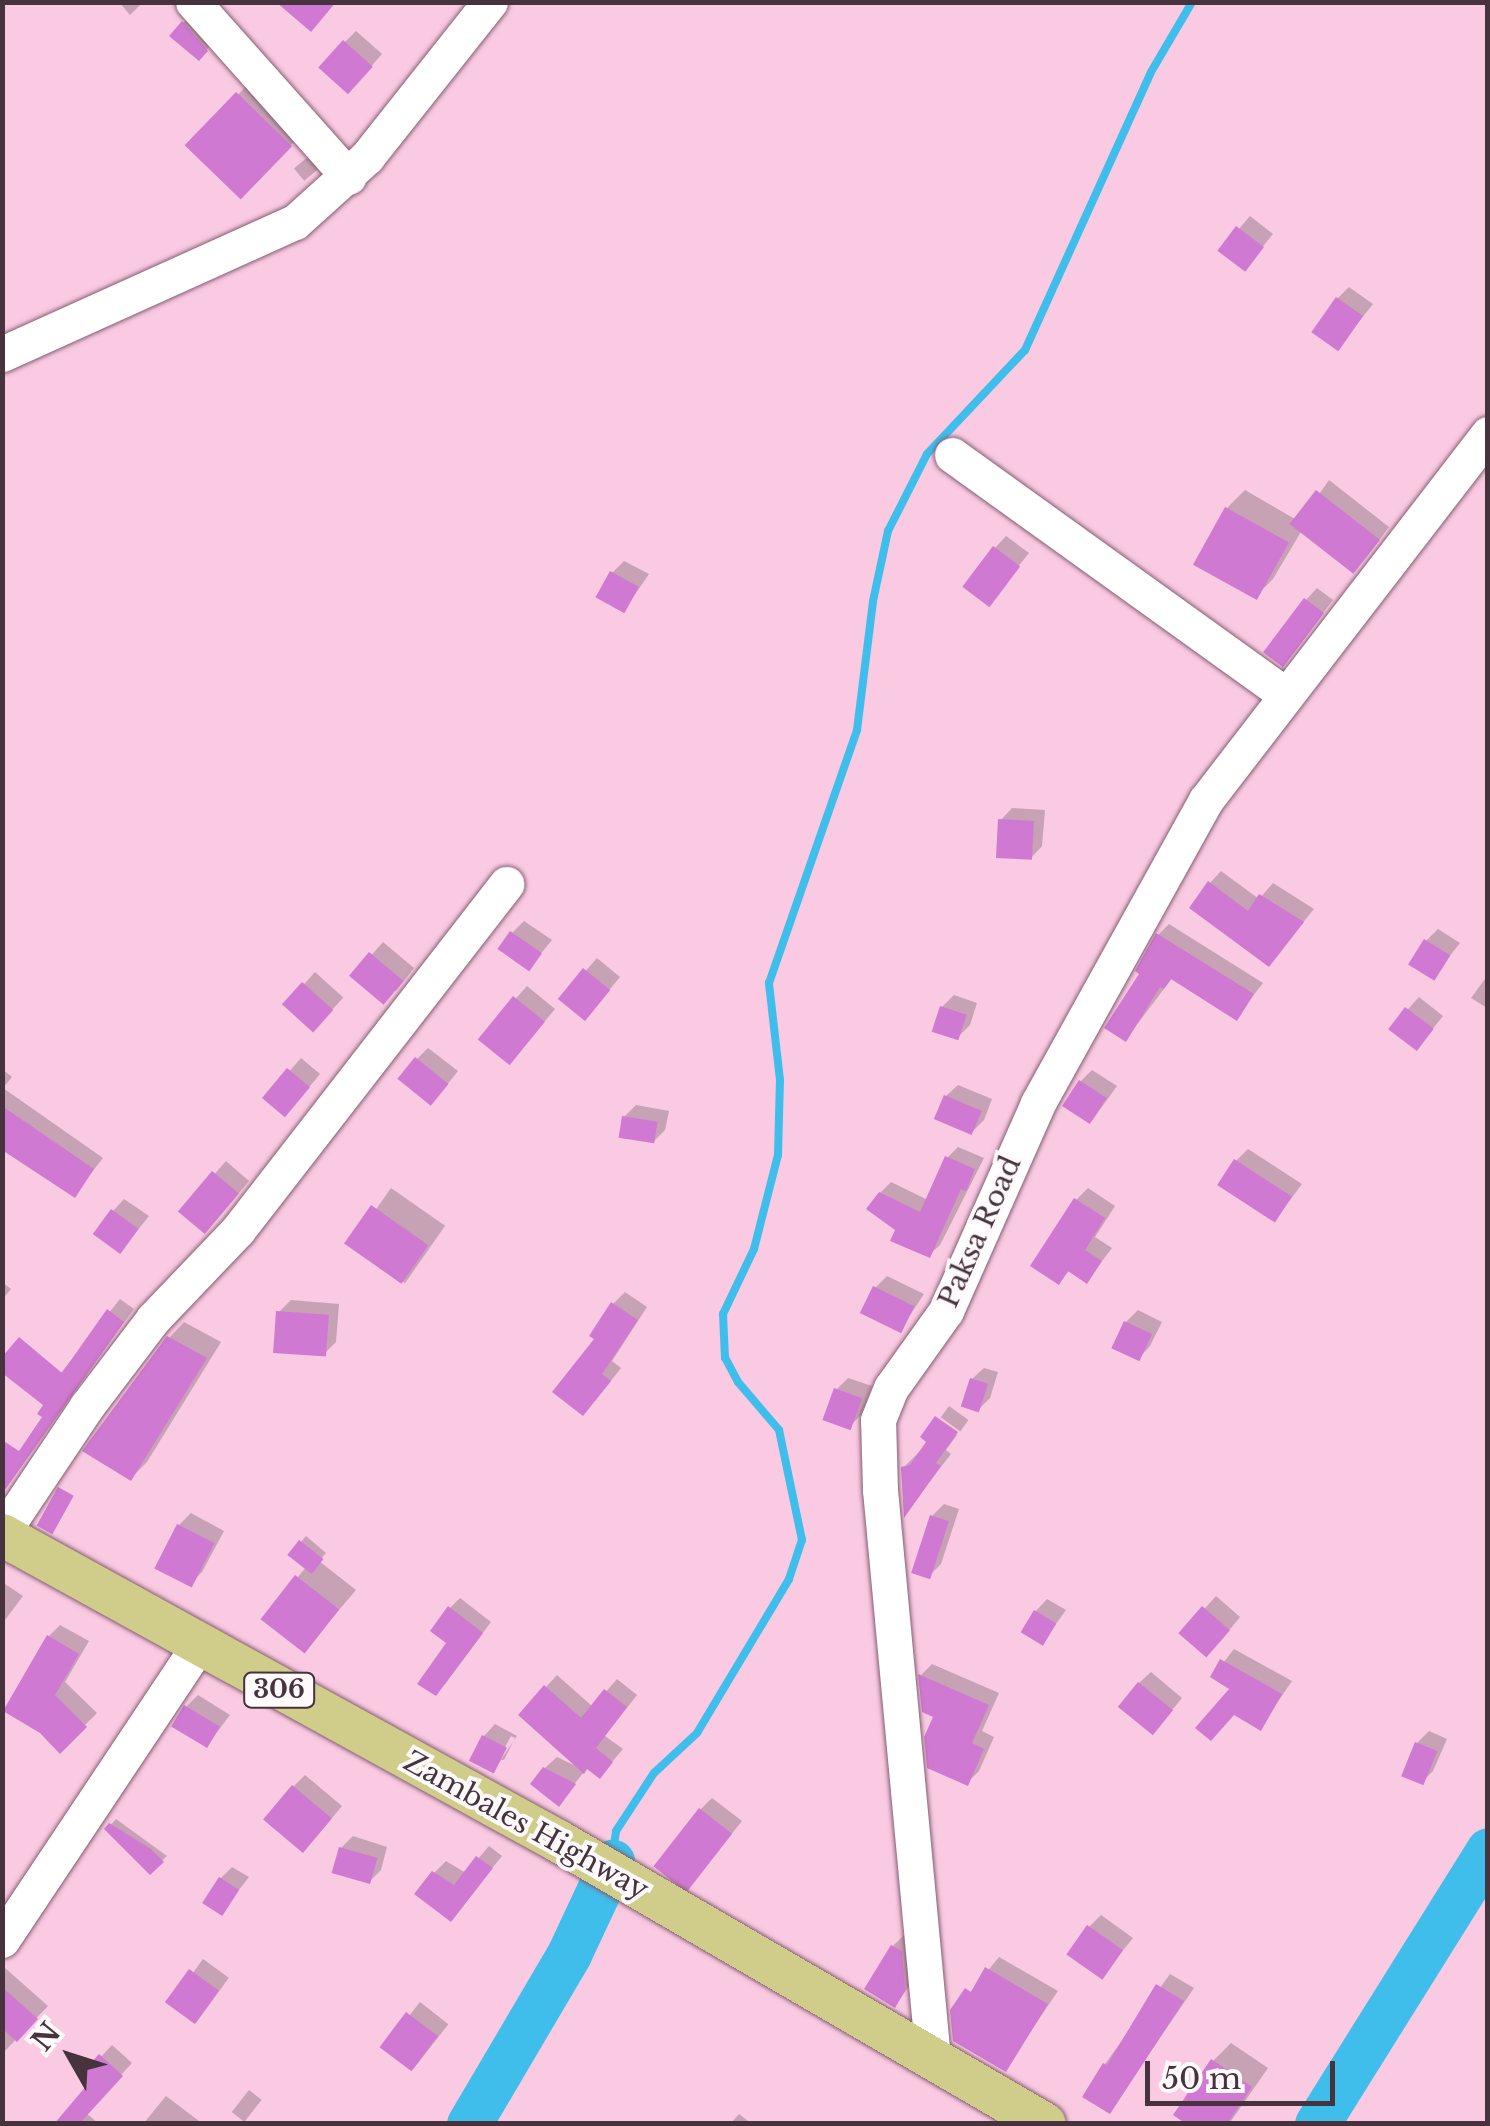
<!DOCTYPE html>
<style>
body{margin:0}
#map{position:relative;width:1490px;height:2126px;overflow:hidden;background:#f9cae2;font-family:"Libre Baskerville",serif}
div>[style]{position:absolute}
[style*='--x']{left:calc(var(--x)*1px);top:calc(var(--y)*1px);width:calc(var(--w)*1px);rotate:calc(var(--a)*1deg)}
.shadow>*{inset:0;background:#0003;transform-origin:0 0}
.stream>*{height:8px;margin:-4px;padding:0 4px;transform-origin:4px;border-radius:4px;background:#3fbeeb}
.river>*{height:45px;margin:-22.5px;padding:0 22.5px;transform-origin:22.5px;border-radius:22.5px;background:#3fbeeb}
.building>*{inset:0;background:#d079d2;transform-origin:0 0}
.roads{filter:drop-shadow(0 0 2px #855d72) drop-shadow(0 0 2px #855d72)}
.minor>*{height:35px;margin:-17.5px;padding:0 17.5px;transform-origin:17.5px;border-radius:17.5px;background:#fff}
.major>*{height:42px;margin:-21px;padding:0 21px;transform-origin:21px;border-radius:21px;background:#d0cc8a}
span{translate:-50% -50%;white-space:nowrap;text-align:center;line-height:1.15;-webkit-text-stroke:8px #fef9fb;paint-order:stroke}
.shield-label span{padding:2px 8px;background:#fef9fb;border:2px solid;border-radius:8px;-webkit-text-stroke-width:0}
.shield-label{font-size:25px;color:#46333d;font-weight:700}
.street-label{font-size:28px;color:#46333d}
.frame{position:absolute;inset:0;border:5px solid #46333d;pointer-events:none}
.north{position:absolute;left:20px;top:2006px;width:100px;height:100px;-webkit-text-stroke:8px #fef9fb;paint-order:stroke;rotate:309deg;font-size:28px;font-weight:700;line-height:40px;text-align:center;color:#46333d}
.north::after{content:'';display:block;margin:auto;width:35px;height:45px;background:#46333d;clip-path:polygon(50% 0,100% 100%,50% 72%,0 100%)}
.scale{position:absolute;left:1145px;top:2061px;width:190px;height:45px;box-sizing:border-box;border:5px solid #46333d;border-top:0;padding-left:12px;font-size:30px;line-height:35px;white-space:nowrap;color:#46333d;-webkit-text-stroke:8px #fef9fb;paint-order:stroke}
</style>
<div id="map">
<div class="shadow">
<div style="clip-path:polygon(119px 2px,143px 2px,130px 15px)"></div>
<div style="clip-path:polygon(195px 12px,210px 46px,199px 58px,183px 23px)"></div>
<div style="clip-path:polygon(356px 31px,382px 54px,360px 79px,345px 42px)"></div>
<div style="left:256px;top:76px;width:73px;height:97px;rotate:44deg"></div>
<div style="left:310px;top:155px;width:16px;height:21px;rotate:50deg"></div>
<div style="clip-path:polygon(1250px 216px,1273px 234px,1255px 256px,1221px 250px)"></div>
<div style="clip-path:polygon(1349px 287px,1373px 304px,1338px 348px,1337px 299px)"></div>
<div style="clip-path:polygon(1329px 480px,1389px 527px,1365px 559px,1302px 530px,1273px 579px,1255px 597px,1227px 508px,1245px 490px,1300px 522px)"></div>
<div style="clip-path:polygon(1006px 536px,1029px 553px,989px 603px,995px 548px)"></div>
<div style="clip-path:polygon(624px 561px,649px 574px,625px 609px,612px 573px)"></div>
<div style="clip-path:polygon(1317px 588px,1333px 600px,1293px 652px,1306px 600px)"></div>
<div style="clip-path:polygon(1012px 808px,1045px 810px,1042px 846px,1031px 858px,1001px 820px)"></div>
<div style="clip-path:polygon(1221px 871px,1259px 899px,1273px 883px,1314px 909px,1269px 964px,1210px 883px)"></div>
<div style="clip-path:polygon(524px 921px,552px 940px,529px 968px,512px 933px)"></div>
<div style="clip-path:polygon(1169px 924px,1263px 983px,1236px 1018px,1173px 977px,1126px 1039px,1143px 973px,1158px 935px)"></div>
<div style="clip-path:polygon(1438px 929px,1460px 943px,1433px 977px,1426px 941px)"></div>
<div style="clip-path:polygon(383px 942px,414px 968px,396px 991px,353px 976px)"></div>
<div style="clip-path:polygon(597px 958px,620px 977px,596px 1006px,561px 999px)"></div>
<div style="left:315px;top:972px;width:38px;height:43px;rotate:42deg"></div>
<div style="clip-path:polygon(1488px 975px,1488px 1008px,1487px 1008px,1471px 998px)"></div>
<div style="clip-path:polygon(527px 986px,555px 1009px,520px 1051px,480px 1039px)"></div>
<div style="clip-path:polygon(954px 995px,977px 1003px,970px 1025px,958px 1037px,942px 1007px)"></div>
<div style="clip-path:polygon(1419px 997px,1443px 1016px,1427px 1036px,1391px 1028px)"></div>
<div style="clip-path:polygon(428px 1048px,458px 1071px,442px 1091px,417px 1059px)"></div>
<div style="clip-path:polygon(301px 1058px,320px 1074px,296px 1103px,266px 1098px)"></div>
<div style="clip-path:polygon(2px 1069px,12px 1077px,3px 1088px,103px 1158px,74px 1195px,2px 1145px)"></div>
<div style="clip-path:polygon(1092px 1070px,1117px 1086px,1091px 1122px,1081px 1081px)"></div>
<div style="clip-path:polygon(958px 1085px,992px 1099px,984px 1120px,972px 1132px,946px 1096px)"></div>
<div style="clip-path:polygon(636px 1105px,669px 1111px,665px 1130px,653px 1142px,624px 1117px)"></div>
<div style="clip-path:polygon(958px 1147px,984px 1158px,940px 1245px,929px 1255px,880px 1193px,891px 1182px,928px 1200px,947px 1158px)"></div>
<div style="clip-path:polygon(1248px 1149px,1302px 1184px,1276px 1219px,1236px 1161px)"></div>
<div style="clip-path:polygon(226px 1161px,249px 1181px,216px 1220px,181px 1212px)"></div>
<div style="left:391px;top:1188px;width:66px;height:70px;rotate:35deg"></div>
<div style="clip-path:polygon(1088px 1188px,1115px 1206px,1095px 1237px,1112px 1248px,1087px 1281px,1070px 1270px,1059px 1282px,1076px 1200px)"></div>
<div style="clip-path:polygon(124px 1199px,149px 1216px,121px 1251px,113px 1211px)"></div>
<div style="clip-path:polygon(887px 1276px,924px 1294px,901px 1329px,875px 1288px)"></div>
<div style="clip-path:polygon(2px 1282px,11px 1289px,2px 1300px)"></div>
<div style="clip-path:polygon(625px 1292px,647px 1307px,612px 1361px,621px 1368px,595px 1401px,597px 1339px,613px 1304px)"></div>
<div style="clip-path:polygon(120px 1299px,134px 1309px,21px 1463px,45px 1416px,46px 1405px,40px 1399px)"></div>
<div style="clip-path:polygon(291px 1300px,339px 1304px,336px 1342px,324px 1354px,279px 1312px)"></div>
<div style="clip-path:polygon(1138px 1310px,1162px 1322px,1150px 1346px,1139px 1358px,1126px 1322px)"></div>
<div style="clip-path:polygon(184px 1322px,221px 1342px,147px 1462px,131px 1478px,169px 1338px)"></div>
<div style="clip-path:polygon(984px 1368px,998px 1372px,990px 1398px,978px 1410px,972px 1379px)"></div>
<div style="clip-path:polygon(848px 1378px,872px 1386px,861px 1415px,849px 1427px,837px 1389px)"></div>
<div style="left:949px;top:1406px;width:24px;height:14px;rotate:36deg"></div>
<div style="clip-path:polygon(936px 1419px,957px 1435px,946px 1450px,951px 1454px,906px 1512px,903px 1468px,930px 1441px)"></div>
<div style="clip-path:polygon(944px 1504px,959px 1509px,941px 1564px,929px 1576px,932px 1516px)"></div>
<div style="clip-path:polygon(191px 1513px,224px 1531px,202px 1572px,190px 1584px,158px 1567px,179px 1525px)"></div>
<div style="clip-path:polygon(306px 1536px,326px 1553px,319px 1561px,356px 1590px,305px 1650px,264px 1619px,306px 1567px,290px 1555px)"></div>
<div style="clip-path:polygon(2px 1582px,23px 1596px,2px 1624px)"></div>
<div style="clip-path:polygon(1216px 1596px,1240px 1617px,1219px 1643px,1182px 1634px)"></div>
<div style="clip-path:polygon(460px 1598px,491px 1622px,445px 1684px,450px 1608px)"></div>
<div style="clip-path:polygon(1047px 1599px,1066px 1610px,1043px 1642px,1036px 1611px)"></div>
<div style="clip-path:polygon(60px 1625px,89px 1641px,65px 1682px,97px 1713px,60px 1750px,49px 1636px)"></div>
<div style="clip-path:polygon(1234px 1649px,1292px 1681px,1260px 1728px,1233px 1688px,1213px 1676px)"></div>
<div style="clip-path:polygon(932px 1664px,999px 1693px,982px 1731px,994px 1737px,979px 1771px,967px 1783px,936px 1716px,924px 1710px,921px 1675px)"></div>
<div style="clip-path:polygon(1151px 1672px,1182px 1698px,1163px 1721px,1139px 1683px)"></div>
<div style="clip-path:polygon(557px 1675px,593px 1707px,617px 1679px,637px 1695px,605px 1736px,623px 1749px,600px 1776px,588px 1767px,559px 1803px,545px 1768px,557px 1757px,578px 1767px,546px 1687px)"></div>
<div style="clip-path:polygon(198px 1695px,230px 1715px,207px 1745px,186px 1707px)"></div>
<div style="clip-path:polygon(evenodd,495px 1724px,517px 1736px,494px 1770px,484px 1736px,495px 1724px,511px 1736px,515px 1738px,504px 1760px,498px 1760px,511px 1736px)"></div>
<div style="clip-path:polygon(1429px 1731px,1447px 1739px,1433px 1771px,1421px 1783px,1417px 1743px)"></div>
<div style="clip-path:polygon(305px 1775px,342px 1806px,315px 1838px,293px 1787px)"></div>
<div style="clip-path:polygon(712px 1798px,742px 1821px,690px 1886px,700px 1810px)"></div>
<div style="clip-path:polygon(116px 1819px,167px 1856px,150px 1872px,107px 1829px)"></div>
<div style="clip-path:polygon(353px 1836px,387px 1847px,381px 1870px,369px 1882px,341px 1848px)"></div>
<div style="clip-path:polygon(489px 1846px,502px 1856px,451px 1919px,434px 1873px,446px 1861px,466px 1873px)"></div>
<div style="clip-path:polygon(232px 1867px,249px 1877px,221px 1913px,221px 1878px)"></div>
<div style="clip-path:polygon(1101px 1915px,1133px 1938px,1102px 1976px,1089px 1927px)"></div>
<div style="clip-path:polygon(904px 1935px,916px 1977px,895px 2005px,893px 1946px)"></div>
<div style="clip-path:polygon(999px 1957px,1058px 1991px,1005px 2069px,954px 2012px)"></div>
<div style="left:203px;top:1959px;width:32px;height:56px;rotate:36deg"></div>
<div style="clip-path:polygon(5px 1968px,48px 2006px,2px 2054px,2px 1971px)"></div>
<div style="clip-path:polygon(1170px 1974px,1194px 1988px,1110px 2111px,1105px 2064px)"></div>
<div style="left:420px;top:2002px;width:36px;height:57px;rotate:38deg"></div>
<div style="clip-path:polygon(1231px 2043px,1268px 2068px,1229px 2124px,1190px 2124px,1213px 2061px)"></div>
<div style="clip-path:polygon(112px 2045px,132px 2063px,86px 2113px,99px 2124px,57px 2124px,91px 2085px,82px 2077px)"></div>
<div style="left:249px;top:2090px;width:16px;height:28px;rotate:38deg"></div>
<div style="clip-path:polygon(166px 2096px,203px 2124px,143px 2124px)"></div>
<div style="clip-path:polygon(739px 2114px,752px 2124px,730px 2124px)"></div>
</div>
<div class="stream">
<div style="--x:612;--y:1857;--w:26;--a:-81"></div>
<div style="--x:616;--y:1831;--w:69;--a:-56.8"></div>
<div style="--x:654;--y:1773;--w:59;--a:-42.9"></div>
<div style="--x:697;--y:1733;--w:179;--a:-59.1"></div>
<div style="--x:789;--y:1579;--w:41;--a:-71.6"></div>
<div style="--x:802;--y:1540;--w:112;--a:-101.8"></div>
<div style="--x:779;--y:1430;--w:63;--a:-130.5"></div>
<div style="--x:738;--y:1382;--w:27;--a:-118"></div>
<div style="--x:725;--y:1358;--w:44;--a:-92.6"></div>
<div style="--x:723;--y:1314;--w:72;--a:-64.5"></div>
<div style="--x:754;--y:1249;--w:97;--a:-75.7"></div>
<div style="--x:778;--y:1155;--w:75;--a:-88.5"></div>
<div style="--x:780;--y:1080;--w:98;--a:-96.5"></div>
<div style="--x:769;--y:983;--w:268;--a:-70.8"></div>
<div style="--x:857;--y:730;--w:130;--a:-82.9"></div>
<div style="--x:873;--y:601;--w:72;--a:-77.9"></div>
<div style="--x:888;--y:531;--w:86;--a:-63.1"></div>
<div style="--x:927;--y:454;--w:143;--a:-46.7"></div>
<div style="--x:1025;--y:350;--w:305;--a:-65.6"></div>
<div style="--x:1151;--y:72;--w:81;--a:-59.6"></div>
</div>
<div class="river">
<div style="--x:469;--y:2124;--w:197;--a:-59.5"></div>
<div style="--x:569;--y:1954;--w:102;--a:-64.9"></div>
<div style="--x:1317;--y:2124;--w:323;--a:-58"></div>
</div>
<div class="building">
<div style="clip-path:polygon(276px 2px,336px 2px,311px 32px)"></div>
<div style="clip-path:polygon(182px 21px,208px 51px,199px 61px,169px 36px)"></div>
<div style="left:343px;top:40px;width:40px;height:37px;rotate:42deg"></div>
<div style="left:236px;top:92px;width:78px;height:74px;rotate:44deg"></div>
<div style="left:1236px;top:226px;width:35px;height:31px;rotate:37deg"></div>
<div style="left:1336px;top:297px;width:33px;height:43px;rotate:35deg"></div>
<div style="left:1316px;top:490px;width:81px;height:43px;rotate:38deg"></div>
<div style="left:1225px;top:507px;width:73px;height:66px;rotate:29deg"></div>
<div style="left:993px;top:546px;width:34px;height:51px;rotate:37deg"></div>
<div style="left:610px;top:571px;width:33px;height:30px;rotate:29deg"></div>
<div style="left:1304px;top:598px;width:25px;height:68px;rotate:37deg"></div>
<div style="left:998px;top:819px;width:36px;height:39px;rotate:3deg"></div>
<div style="clip-path:polygon(1208px 881px,1248px 911px,1259px 894px,1304px 922px,1269px 967px,1189px 908px)"></div>
<div style="left:510px;top:931px;width:39px;height:22px;rotate:35deg"></div>
<div style="clip-path:polygon(1156px 933px,1254px 994px,1237px 1021px,1171px 979px,1164px 989px,1160px 987px,1126px 1042px,1104px 1028px,1139px 974px,1135px 971px)"></div>
<div style="left:1424px;top:939px;width:31px;height:30px;rotate:32deg"></div>
<div style="left:369px;top:952px;width:45px;height:31px;rotate:40deg"></div>
<div style="left:583px;top:968px;width:35px;height:40px;rotate:39deg"></div>
<div style="left:302px;top:982px;width:42px;height:30px;rotate:42deg"></div>
<div style="left:513px;top:996px;width:41px;height:56px;rotate:39deg"></div>
<div style="left:940px;top:1006px;width:28px;height:27px;rotate:18deg"></div>
<div style="left:1405px;top:1007px;width:36px;height:28px;rotate:37deg"></div>
<div style="left:415px;top:1057px;width:43px;height:28px;rotate:39deg"></div>
<div style="left:287px;top:1068px;width:30px;height:39px;rotate:40deg"></div>
<div style="left:1079px;top:1080px;width:33px;height:31px;rotate:33deg"></div>
<div style="left:944px;top:1095px;width:41px;height:26px;rotate:23deg"></div>
<div style="clip-path:polygon(2px 1106px,94px 1169px,75px 1198px,2px 1150px)"></div>
<div style="left:622px;top:1116px;width:36px;height:22px;rotate:9deg"></div>
<div style="clip-path:polygon(945px 1156px,975px 1169px,966px 1191px,961px 1189px,930px 1258px,890px 1241px,895px 1230px,866px 1209px,879px 1192px,920px 1212px)"></div>
<div style="left:1234px;top:1159px;width:69px;height:31px;rotate:33deg"></div>
<div style="left:212px;top:1171px;width:35px;height:53px;rotate:40deg"></div>
<div style="clip-path:polygon(1074px 1198px,1105px 1218px,1085px 1250px,1102px 1261px,1087px 1284px,1068px 1271px,1059px 1285px,1030px 1266px)"></div>
<div style="left:371px;top:1205px;width:70px;height:47px;rotate:35deg"></div>
<div style="left:111px;top:1209px;width:34px;height:31px;rotate:36deg"></div>
<div style="left:873px;top:1286px;width:46px;height:30px;rotate:26deg"></div>
<div style="clip-path:polygon(611px 1302px,638px 1320px,602px 1374px,611px 1381px,583px 1416px,552px 1392px,594px 1339px,589px 1336px)"></div>
<div style="clip-path:polygon(107px 1309px,124px 1322px,2px 1494px,2px 1440px,19px 1451px,42px 1417px,37px 1414px,43px 1405px,2px 1373px,2px 1357px,19px 1337px,62px 1373px)"></div>
<div style="left:276px;top:1311px;width:53px;height:42px;rotate:4deg"></div>
<div style="left:1124px;top:1321px;width:31px;height:30px;rotate:25deg"></div>
<div style="clip-path:polygon(167px 1336px,207px 1358px,131px 1481px,82px 1451px)"></div>
<div style="left:970px;top:1378px;width:19px;height:30px;rotate:18deg"></div>
<div style="left:834px;top:1388px;width:30px;height:34px;rotate:20deg"></div>
<div style="clip-path:polygon(935px 1416px,958px 1432px,936px 1463px,941px 1466px,904px 1518px,901px 1467px,910px 1465px,926px 1442px,920px 1437px)"></div>
<div style="left:58px;top:1487px;width:18px;height:44px;rotate:29deg"></div>
<div style="left:930px;top:1515px;width:20px;height:61px;rotate:18deg"></div>
<div style="left:177px;top:1524px;width:42px;height:50px;rotate:27deg"></div>
<div style="left:299px;top:1540px;width:31px;height:19px;rotate:38deg"></div>
<div style="left:295px;top:1575px;width:56px;height:56px;rotate:38deg"></div>
<div style="clip-path:polygon(448px 1606px,483px 1633px,436px 1696px,417px 1684px,446px 1643px,430px 1631px)"></div>
<div style="left:1202px;top:1606px;width:37px;height:36px;rotate:41deg"></div>
<div style="left:1034px;top:1610px;width:26px;height:26px;rotate:31deg"></div>
<div style="clip-path:polygon(47px 1635px,79px 1654px,55px 1695px,87px 1727px,60px 1754px,40px 1733px,3px 1711px)"></div>
<div style="clip-path:polygon(1220px 1659px,1282px 1694px,1261px 1731px,1234px 1715px,1211px 1741px,1195px 1728px,1229px 1689px,1210px 1677px)"></div>
<div style="clip-path:polygon(918px 1674px,989px 1705px,972px 1743px,984px 1749px,968px 1786px,927px 1768px,924px 1737px,933px 1717px,922px 1712px)"></div>
<div style="left:1138px;top:1682px;width:45px;height:32px;rotate:39deg"></div>
<div style="clip-path:polygon(544px 1685px,581px 1718px,604px 1689px,627px 1707px,596px 1748px,613px 1762px,600px 1779px,587px 1769px,584px 1774px,518px 1715px)"></div>
<div style="left:184px;top:1705px;width:42px;height:25px;rotate:31deg"></div>
<div style="left:482px;top:1735px;width:28px;height:29px;rotate:27deg"></div>
<div style="left:1415px;top:1742px;width:24px;height:37px;rotate:22deg"></div>
<div style="clip-path:polygon(543px 1767px,576px 1784px,559px 1807px,530px 1784px)"></div>
<div style="left:292px;top:1785px;width:52px;height:45px;rotate:40deg"></div>
<div style="left:699px;top:1808px;width:42px;height:74px;rotate:38deg"></div>
<div style="clip-path:polygon(109px 1823px,151px 1849px,164px 1862px,150px 1875px,104px 1829px)"></div>
<div style="left:339px;top:1847px;width:40px;height:27px;rotate:16deg"></div>
<div style="clip-path:polygon(476px 1856px,493px 1868px,451px 1922px,414px 1894px,432px 1871px,454px 1885px)"></div>
<div style="left:219px;top:1877px;width:24px;height:31px;rotate:33deg"></div>
<div style="left:1087px;top:1925px;width:44px;height:36px;rotate:35deg"></div>
<div style="clip-path:polygon(891px 1945px,902px 1951px,905px 1991px,895px 2008px,864px 1989px)"></div>
<div style="clip-path:polygon(985px 1967px,1048px 2004px,1006px 2072px,953px 2041px,950px 2010px,965px 1988px,971px 1992px)"></div>
<div style="left:189px;top:1969px;width:37px;height:41px;rotate:36deg"></div>
<div style="clip-path:polygon(1156px 1984px,1184px 2001px,1110px 2114px,1082px 2097px,1103px 2063px,1107px 2065px)"></div>
<div style="clip-path:polygon(2px 1987px,38px 2019px,17px 2042px,2px 2028px)"></div>
<div style="left:406px;top:2012px;width:40px;height:44px;rotate:37deg"></div>
<div style="clip-path:polygon(99px 2054px,123px 2076px,79px 2124px,54px 2124px,87px 2085px,78px 2077px)"></div>
<div style="clip-path:polygon(1211px 2059px,1252px 2087px,1227px 2124px,1186px 2124px,1173px 2115px)"></div>
</div>
<div class="roads">
<div class="minor">
<div style="--x:193;--y:2;--w:234;--a:48.3"></div>
<div style="--x:2;--y:354;--w:321;--a:-24.3"></div>
<div style="--x:295;--y:222;--w:97;--a:-42.1"></div>
<div style="--x:367;--y:157;--w:198;--a:-51.6"></div>
<div style="--x:952;--y:455;--w:409;--a:35.7"></div>
<div style="--x:2;--y:1533;--w:153;--a:-56.2"></div>
<div style="--x:87;--y:1406;--w:109;--a:-52.8"></div>
<div style="--x:153;--y:1319;--w:123;--a:-46.3"></div>
<div style="--x:238;--y:1230;--w:438;--a:-52.2"></div>
<div style="--x:2;--y:1940;--w:353;--a:-56.3"></div>
<div style="--x:933;--y:2059;--w:571;--a:-95.32"></div>
<div style="--x:880;--y:1490;--w:70;--a:-91.6"></div>
<div style="--x:878;--y:1420;--w:35;--a:-68"></div>
<div style="--x:891;--y:1388;--w:95;--a:-54.5"></div>
<div style="--x:946;--y:1311;--w:227;--a:-66.1"></div>
<div style="--x:1038;--y:1103;--w:346;--a:-61"></div>
<div style="--x:1206;--y:800;--w:462;--a:-52.4"></div>
</div>
<div class="major">
<div style="--x:2;--y:1535;--w:635;--a:28.83"></div>
<div style="--x:558;--y:1841;--w:563;--a:30.16"></div>
</div>
</div>
<div class="shield-label">
<span style="left:279px;top:1690px">306</span>
</div>
<div class="street-label">
<span style="left:980px;top:1232px;rotate:-66deg">Paksa Road</span>
<span style="left:526px;top:1826px;rotate:29deg">Zambales Highway</span>
</div>
<div class="frame"></div>
<div class="north">N</div>
<div class="scale">50 m</div>
</div>
